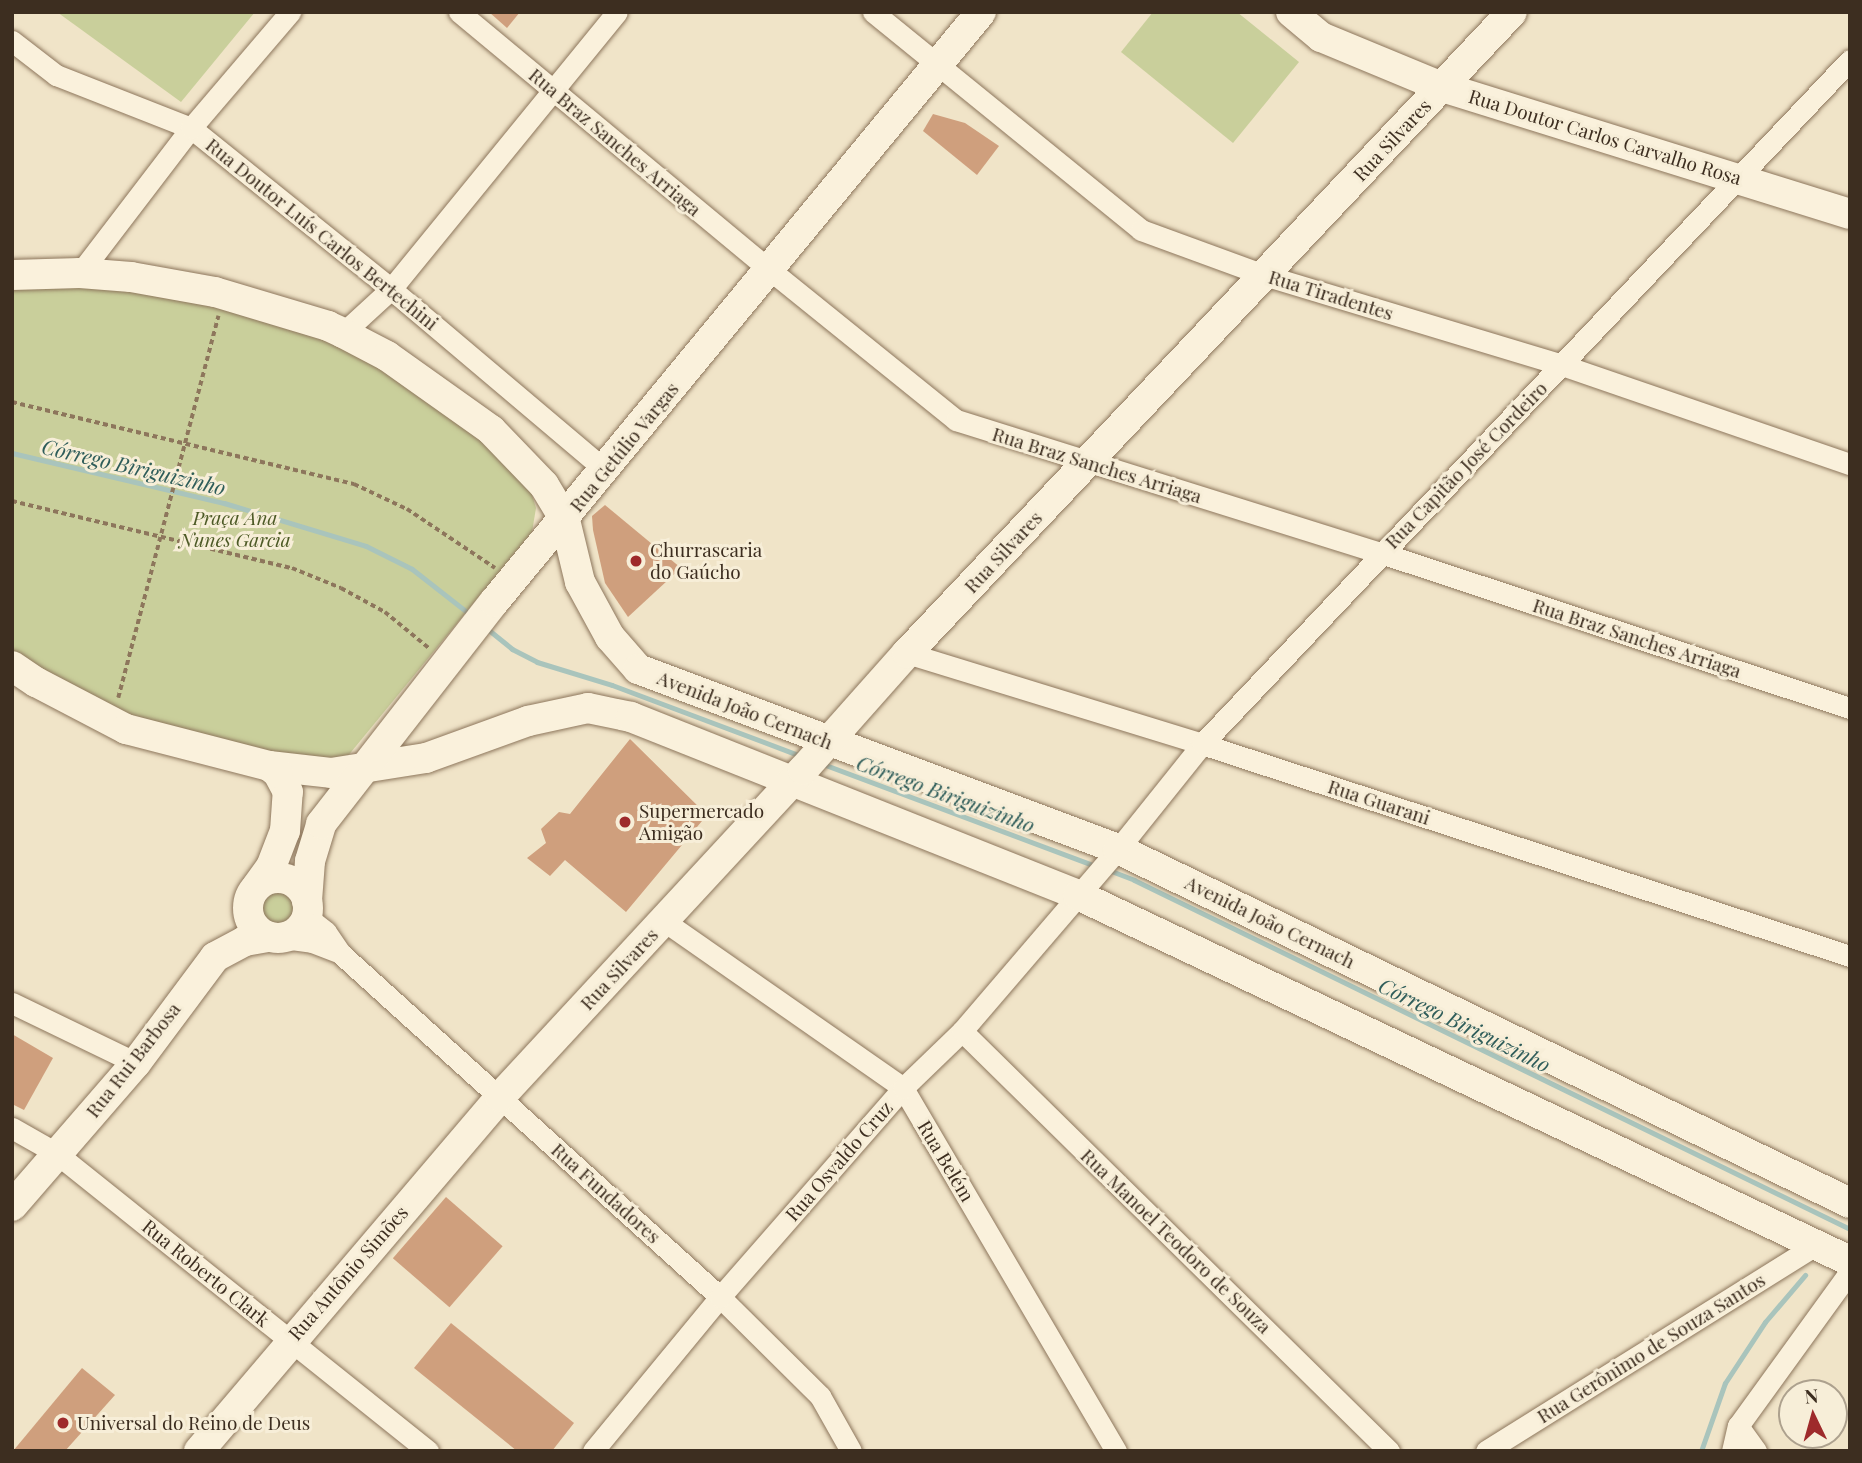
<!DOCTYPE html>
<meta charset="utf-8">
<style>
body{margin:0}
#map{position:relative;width:1862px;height:1463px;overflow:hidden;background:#f0e4c8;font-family:"Playfair Display",serif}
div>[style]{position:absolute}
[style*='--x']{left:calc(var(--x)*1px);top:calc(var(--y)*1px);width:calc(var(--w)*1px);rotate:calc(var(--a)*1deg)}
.green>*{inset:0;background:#c9cf9b}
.round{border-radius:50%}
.stream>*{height:5px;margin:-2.5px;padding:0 2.5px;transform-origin:2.5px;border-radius:2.5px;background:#a9c4bc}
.building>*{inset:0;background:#cf9f7d;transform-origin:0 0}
.path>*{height:3.5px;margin-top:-1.75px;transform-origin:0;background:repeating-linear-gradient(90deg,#8d765c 0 5px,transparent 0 8.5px)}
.roads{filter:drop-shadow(0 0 2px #8d765c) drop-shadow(0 0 2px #8d765c)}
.street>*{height:21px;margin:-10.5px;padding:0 10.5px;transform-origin:10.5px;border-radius:10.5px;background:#faf1dc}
.secondary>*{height:30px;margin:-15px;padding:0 15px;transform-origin:15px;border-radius:15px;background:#faf1dc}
.secondary>.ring{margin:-15px;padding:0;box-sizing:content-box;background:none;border:30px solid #faf1dc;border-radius:50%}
.dots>*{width:19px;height:19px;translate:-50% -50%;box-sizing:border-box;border:4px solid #f7eed8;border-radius:50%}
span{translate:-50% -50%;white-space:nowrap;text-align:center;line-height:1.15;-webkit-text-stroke:6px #f7eed8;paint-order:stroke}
.street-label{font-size:19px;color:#3d2e20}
.park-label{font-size:19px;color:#4d5a26;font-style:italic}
.poi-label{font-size:19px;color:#3d2e20}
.left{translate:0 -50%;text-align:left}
.water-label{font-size:21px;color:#2f5d5a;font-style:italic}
.frame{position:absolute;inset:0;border:14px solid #3d2e20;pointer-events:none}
.north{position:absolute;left:1778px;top:1379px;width:70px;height:70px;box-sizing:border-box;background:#f7eed8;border:2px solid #ada18e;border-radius:50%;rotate:355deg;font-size:19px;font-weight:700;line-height:28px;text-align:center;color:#3d2e20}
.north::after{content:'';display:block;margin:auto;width:24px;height:32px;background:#9e2a2b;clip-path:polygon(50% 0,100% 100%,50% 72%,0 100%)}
</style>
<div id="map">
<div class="green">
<div style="clip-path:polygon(57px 12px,255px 12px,181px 102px)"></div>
<div style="clip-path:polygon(1153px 12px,1237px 12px,1299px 62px,1233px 143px,1121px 52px)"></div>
<div style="clip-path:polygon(82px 284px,274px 316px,409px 377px,528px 482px,536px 508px,532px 532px,347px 757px,318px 761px,280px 758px,118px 714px,12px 655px,12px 285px)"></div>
<div class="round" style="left:261px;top:888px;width:36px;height:36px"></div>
</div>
<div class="stream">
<div style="--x:12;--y:453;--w:218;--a:13.3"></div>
<div style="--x:224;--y:503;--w:148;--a:16.8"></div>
<div style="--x:366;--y:546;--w:51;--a:26.6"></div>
<div style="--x:412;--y:569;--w:76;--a:38.1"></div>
<div style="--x:485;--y:627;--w:35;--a:39"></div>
<div style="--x:512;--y:649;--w:28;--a:27"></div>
<div style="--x:537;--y:662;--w:78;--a:17"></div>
<div style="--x:612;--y:685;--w:202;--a:20.6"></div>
<div style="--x:820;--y:763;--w:295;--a:20.5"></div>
<div style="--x:1106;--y:869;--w:30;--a:21"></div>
<div style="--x:1134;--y:880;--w:797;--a:25.99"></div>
<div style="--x:1701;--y:1451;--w:72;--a:-70.6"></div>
<div style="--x:1725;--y:1383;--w:73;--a:-56.7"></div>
<div style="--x:1765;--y:1322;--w:62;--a:-49.6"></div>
</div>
<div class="building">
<div style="clip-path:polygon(489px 12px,520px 12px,507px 28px)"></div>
<div style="clip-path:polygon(933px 114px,965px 123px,999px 146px,977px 175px,923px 131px)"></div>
<div style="clip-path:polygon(605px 505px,681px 568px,628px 617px,605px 583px,593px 530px,592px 516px)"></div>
<div style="clip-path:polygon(630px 739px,707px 815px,626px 912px,565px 860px,550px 876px,527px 858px,546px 843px,541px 829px,559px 812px,570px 814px)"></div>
<div style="clip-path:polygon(12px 1034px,53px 1058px,24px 1110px,12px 1104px)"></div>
<div style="left:446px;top:1197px;width:75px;height:81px;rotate:41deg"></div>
<div style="clip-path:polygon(451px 1323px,574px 1423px,552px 1451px,517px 1451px,414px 1368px)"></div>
<div style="clip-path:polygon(82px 1368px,115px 1395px,65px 1451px,13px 1451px)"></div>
</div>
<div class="path">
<div style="--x:12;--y:402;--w:352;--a:13.5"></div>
<div style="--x:354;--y:484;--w:59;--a:25.3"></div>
<div style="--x:407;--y:509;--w:106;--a:33.8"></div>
<div style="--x:12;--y:501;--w:288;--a:13.5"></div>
<div style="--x:292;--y:568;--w:53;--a:22.2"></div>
<div style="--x:341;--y:588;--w:50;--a:28.6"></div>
<div style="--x:385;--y:612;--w:58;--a:39.4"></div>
<div style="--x:118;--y:698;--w:395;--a:-75.3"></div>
</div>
<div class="roads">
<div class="street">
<div style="--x:459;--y:12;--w:404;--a:39.7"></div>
<div style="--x:770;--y:270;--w:239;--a:38.9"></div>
<div style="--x:956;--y:420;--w:445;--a:17.4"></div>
<div style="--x:1381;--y:553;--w:494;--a:18.3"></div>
<div style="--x:873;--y:12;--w:345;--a:39.1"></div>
<div style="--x:1141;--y:230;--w:131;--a:20.1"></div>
<div style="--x:1264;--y:275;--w:311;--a:16.8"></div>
<div style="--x:1562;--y:365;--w:305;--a:19"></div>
<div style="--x:12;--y:41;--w:56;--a:37.7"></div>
<div style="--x:56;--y:75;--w:145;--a:21.4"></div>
<div style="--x:191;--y:128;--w:257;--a:38.8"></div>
<div style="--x:391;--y:289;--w:280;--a:40.2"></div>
<div style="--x:80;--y:273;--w:183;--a:-52.6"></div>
<div style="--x:191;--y:128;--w:153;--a:-49.5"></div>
<div style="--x:343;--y:333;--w:65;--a:-42.5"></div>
<div style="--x:391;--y:289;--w:357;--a:-50.8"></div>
<div style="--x:907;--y:653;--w:309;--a:17.1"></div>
<div style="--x:1202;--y:744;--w:682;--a:18.12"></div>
<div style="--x:307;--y:917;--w:24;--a:38"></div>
<div style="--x:326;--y:932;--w:25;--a:56"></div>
<div style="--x:340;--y:953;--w:513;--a:42.15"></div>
<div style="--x:720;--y:1297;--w:141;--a:44.7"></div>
<div style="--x:820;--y:1396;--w:63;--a:60.6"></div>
<div style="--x:664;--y:921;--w:292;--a:34.9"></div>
<div style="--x:903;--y:1088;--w:421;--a:59.6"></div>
<div style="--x:284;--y:938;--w:28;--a:8"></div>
<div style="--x:312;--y:942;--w:30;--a:21"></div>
<div style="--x:12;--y:1003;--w:138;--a:25.8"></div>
<div style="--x:962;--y:1031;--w:599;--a:44.53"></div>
<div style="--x:12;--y:1128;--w:51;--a:29.6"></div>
<div style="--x:56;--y:1153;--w:477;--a:38.7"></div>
<div style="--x:1738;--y:1426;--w:31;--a:54"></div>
<div style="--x:593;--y:1451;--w:200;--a:-50.5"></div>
<div style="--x:720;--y:1297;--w:278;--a:-48.8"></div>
<div style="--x:903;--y:1088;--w:82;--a:-44"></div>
<div style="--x:962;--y:1031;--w:240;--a:-49.4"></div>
<div style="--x:1118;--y:849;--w:134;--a:-51.3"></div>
<div style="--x:1202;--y:744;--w:942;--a:-46.55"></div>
<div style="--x:1486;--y:1451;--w:389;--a:-32"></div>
<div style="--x:1732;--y:1451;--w:26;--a:-77"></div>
<div style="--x:1738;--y:1426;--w:191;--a:-54.1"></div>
</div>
<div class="secondary">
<div style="--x:1291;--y:12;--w:39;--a:40"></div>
<div style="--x:1321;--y:37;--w:131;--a:22.5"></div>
<div style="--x:1442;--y:87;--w:427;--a:17.3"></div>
<div style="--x:12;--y:275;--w:68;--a:-1.7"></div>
<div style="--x:80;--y:273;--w:51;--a:4.5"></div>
<div style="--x:131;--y:277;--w:85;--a:10.1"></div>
<div style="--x:215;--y:292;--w:118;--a:16.7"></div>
<div style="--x:328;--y:326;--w:17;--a:25"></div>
<div style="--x:343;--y:333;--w:50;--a:27.6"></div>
<div style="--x:387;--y:356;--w:128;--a:35.4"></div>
<div style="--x:491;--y:430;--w:76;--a:46.1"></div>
<div style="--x:544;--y:485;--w:41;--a:59"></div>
<div style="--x:565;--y:520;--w:64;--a:76.4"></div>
<div style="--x:580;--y:582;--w:63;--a:61.4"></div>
<div style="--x:610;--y:637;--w:43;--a:48.8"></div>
<div style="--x:638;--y:669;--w:513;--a:20.56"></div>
<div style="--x:1118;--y:849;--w:813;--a:25.81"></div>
<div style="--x:12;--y:666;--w:29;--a:34"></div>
<div style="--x:36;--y:682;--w:102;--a:27.6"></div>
<div style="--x:126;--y:729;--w:148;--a:14.5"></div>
<div style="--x:269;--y:766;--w:62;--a:6.4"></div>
<div style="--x:331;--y:773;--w:96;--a:-9"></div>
<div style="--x:426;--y:758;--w:109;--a:-19.9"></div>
<div style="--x:528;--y:721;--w:61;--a:-12.2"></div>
<div style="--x:588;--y:708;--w:44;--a:11.8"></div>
<div style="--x:631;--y:717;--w:481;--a:21.7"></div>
<div style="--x:1078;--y:895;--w:854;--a:25.37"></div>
<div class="ring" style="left:248px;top:878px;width:30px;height:30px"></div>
<div style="--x:257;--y:886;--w:24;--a:-54"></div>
<div style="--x:271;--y:867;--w:39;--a:-69"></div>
<div style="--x:285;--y:831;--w:39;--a:-86"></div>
<div style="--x:288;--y:792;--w:21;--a:-118"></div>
<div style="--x:278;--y:773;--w:11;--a:-142"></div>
<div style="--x:307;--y:901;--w:40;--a:-85.7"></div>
<div style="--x:310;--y:861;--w:39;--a:-73"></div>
<div style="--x:321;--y:824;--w:281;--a:-52.1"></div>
<div style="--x:494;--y:602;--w:765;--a:-50.46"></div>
<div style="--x:12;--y:1206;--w:189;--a:-49.1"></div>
<div style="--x:136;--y:1063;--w:132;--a:-53.3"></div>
<div style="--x:215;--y:957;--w:34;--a:-28"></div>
<div style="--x:245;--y:941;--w:23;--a:-10"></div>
<div style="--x:199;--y:1451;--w:465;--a:-49.6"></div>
<div style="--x:500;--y:1097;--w:446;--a:-47.2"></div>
<div style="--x:803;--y:770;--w:157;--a:-48.4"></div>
<div style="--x:907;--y:653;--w:881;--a:-46.65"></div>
</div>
</div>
<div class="dots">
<div style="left:636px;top:561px;background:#9e2a2b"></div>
<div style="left:625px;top:822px;background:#9e2a2b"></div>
<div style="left:63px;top:1423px;background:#9e2a2b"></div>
</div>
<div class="street-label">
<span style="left:1605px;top:137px;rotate:17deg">Rua Doutor Carlos Carvalho Rosa</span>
<span style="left:1392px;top:140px;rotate:-47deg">Rua Silvares</span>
<span style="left:615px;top:142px;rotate:40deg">Rua Braz Sanches Arriaga</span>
<span style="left:322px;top:234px;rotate:39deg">Rua Doutor Luís Carlos Bertechini</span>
<span style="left:1331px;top:295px;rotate:17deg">Rua Tiradentes</span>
<span style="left:624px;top:447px;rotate:-51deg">Rua Getúlio Vargas</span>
<span style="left:1097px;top:465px;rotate:17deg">Rua Braz Sanches Arriaga</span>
<span style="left:1466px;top:465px;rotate:-46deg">Rua Capitão José Cordeiro</span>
<span style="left:1003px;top:552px;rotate:-47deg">Rua Silvares</span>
<span style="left:1637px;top:638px;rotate:18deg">Rua Braz Sanches Arriaga</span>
<span style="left:745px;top:710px;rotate:21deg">Avenida João Cernach</span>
<span style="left:1379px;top:802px;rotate:18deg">Rua Guarani</span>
<span style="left:1270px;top:922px;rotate:26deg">Avenida João Cernach</span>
<span style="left:619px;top:969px;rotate:-47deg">Rua Silvares</span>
<span style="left:133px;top:1060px;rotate:-52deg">Rua Rui Barbosa</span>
<span style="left:839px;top:1161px;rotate:-49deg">Rua Osvaldo Cruz</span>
<span style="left:946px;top:1161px;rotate:59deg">Rua Belém</span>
<span style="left:606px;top:1193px;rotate:42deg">Rua Fundadores</span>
<span style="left:1176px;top:1241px;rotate:44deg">Rua Manoel Teodoro de Souza</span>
<span style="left:206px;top:1273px;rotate:39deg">Rua Roberto Clark</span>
<span style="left:348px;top:1273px;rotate:-49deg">Rua Antônio Simões</span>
<span style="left:1651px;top:1348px;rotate:-32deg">Rua Gerônimo de Souza Santos</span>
</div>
<div class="park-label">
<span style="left:235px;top:529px">Praça Ana<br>Nunes Garcia</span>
</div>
<div class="poi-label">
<span class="left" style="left:650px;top:561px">Churrascaria<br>do Gaúcho</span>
<span class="left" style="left:639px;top:822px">Supermercado<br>Amigão</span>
<span class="left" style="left:77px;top:1423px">Universal do Reino de Deus</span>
</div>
<div class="water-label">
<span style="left:134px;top:466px;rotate:13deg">Córrego Biriguizinho</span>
<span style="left:946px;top:793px;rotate:20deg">Córrego Biriguizinho</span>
<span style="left:1465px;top:1024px;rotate:26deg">Córrego Biriguizinho</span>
</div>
<div class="frame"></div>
<div class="north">N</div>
</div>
